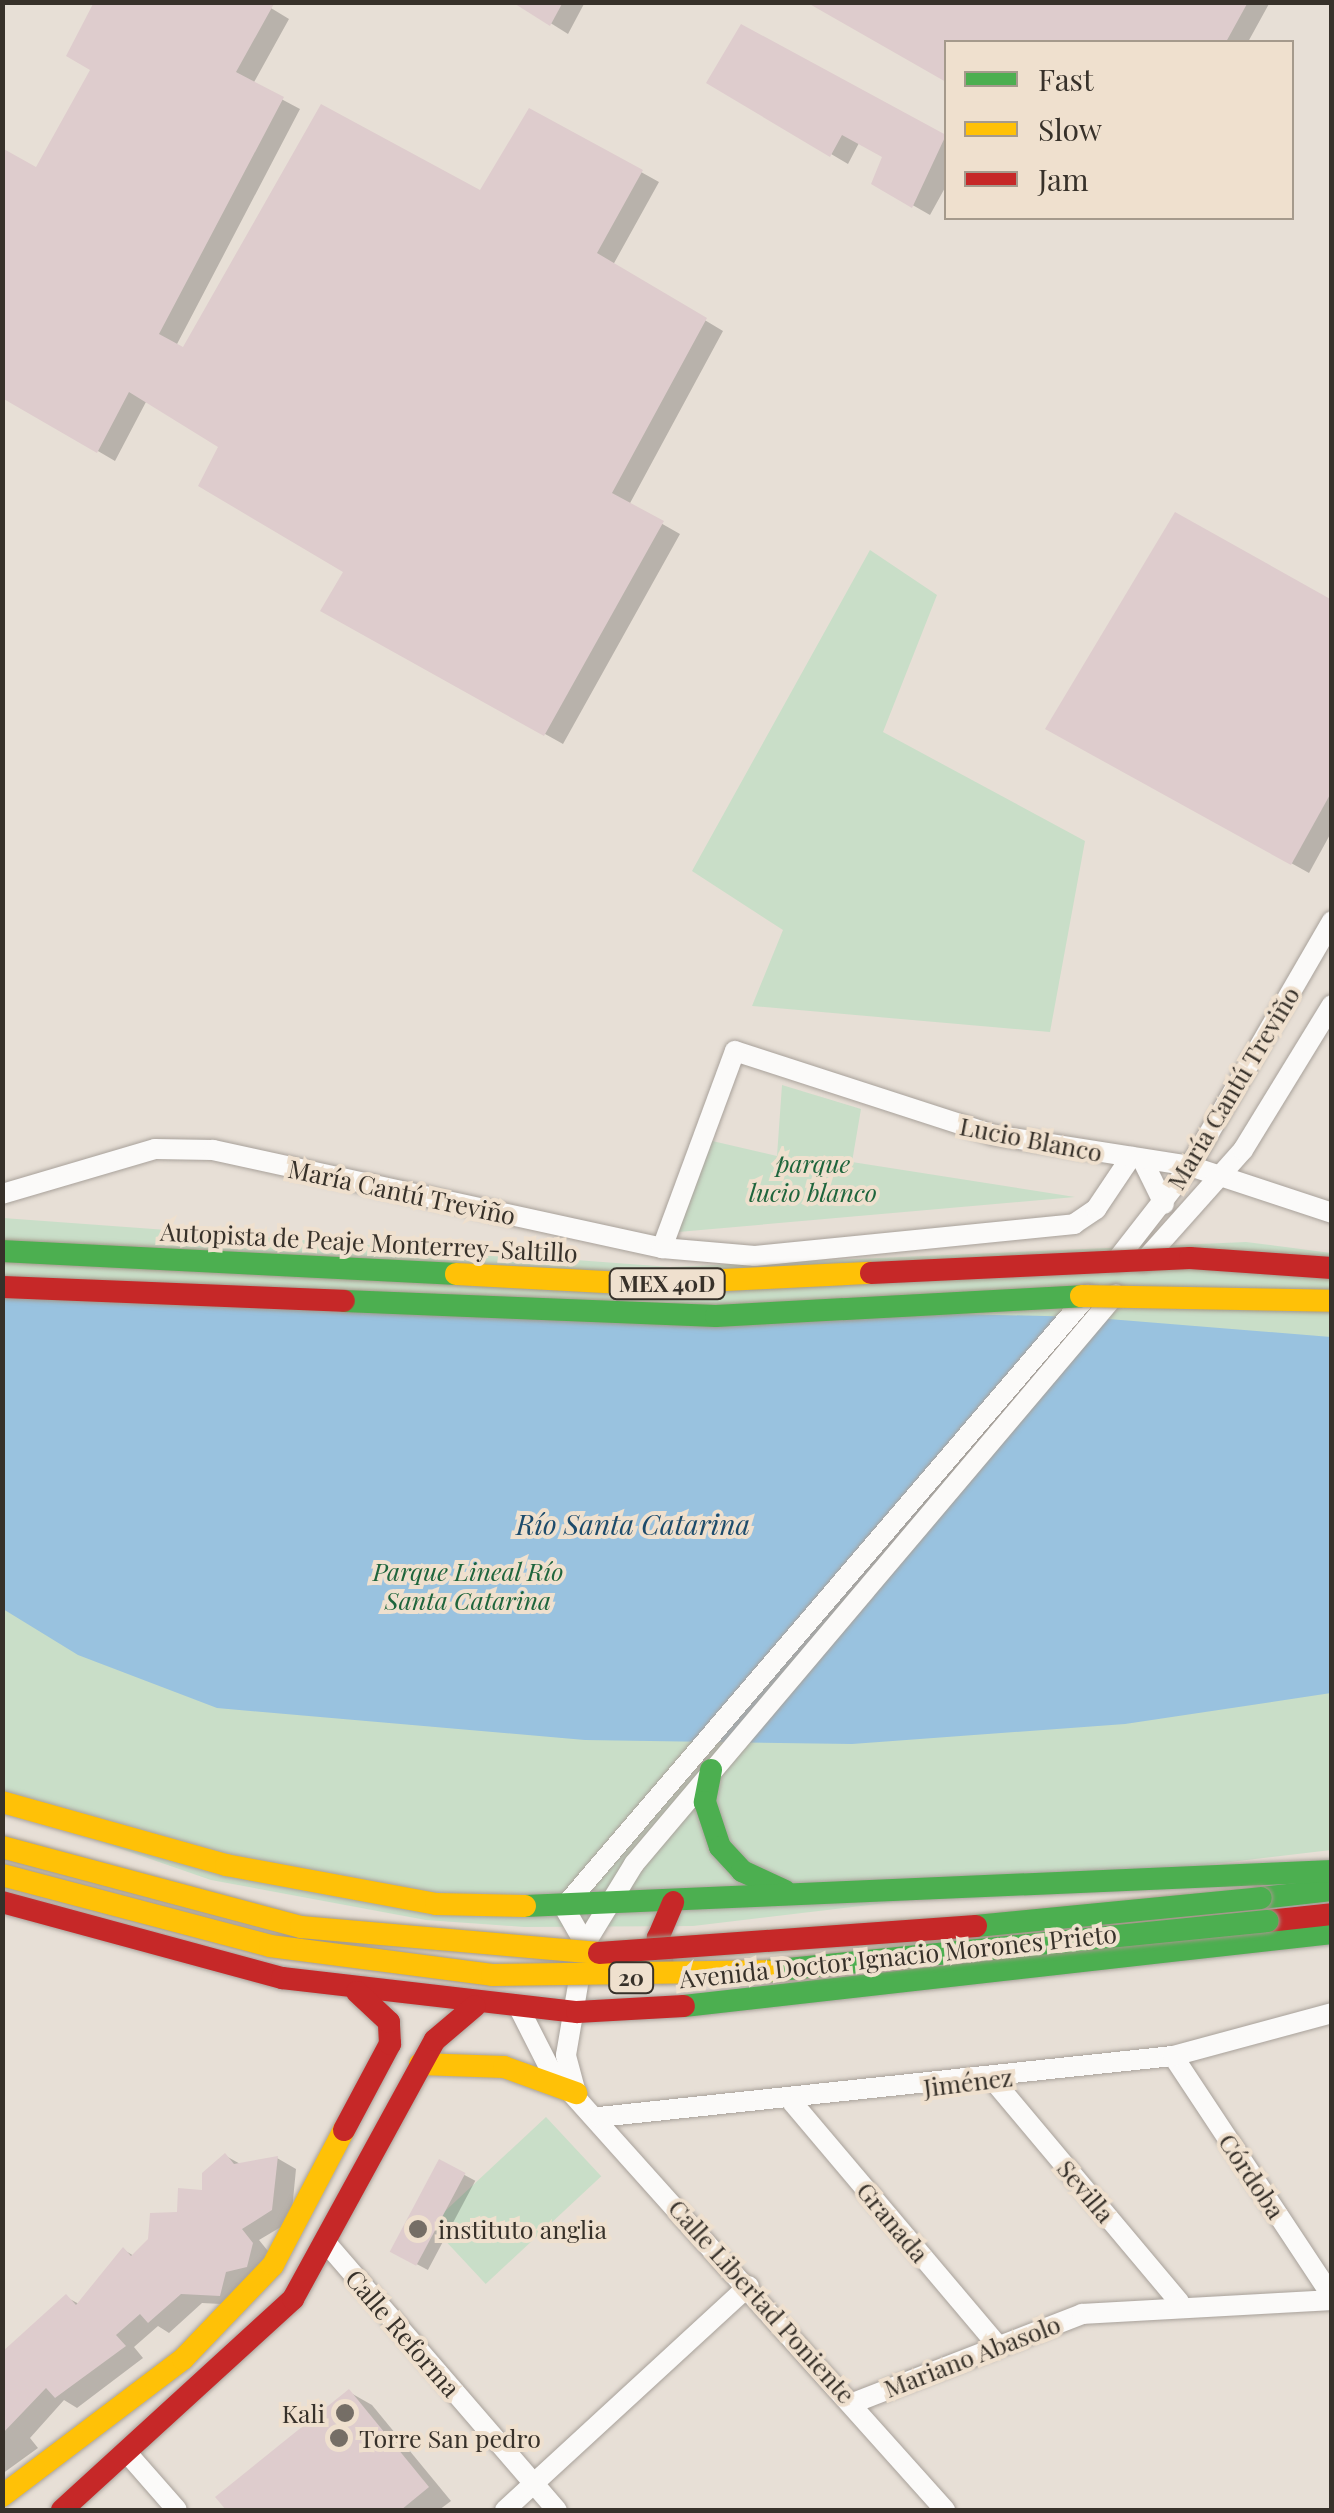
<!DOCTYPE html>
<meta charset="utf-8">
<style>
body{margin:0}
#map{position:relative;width:1334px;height:2513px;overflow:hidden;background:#e7dfd6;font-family:"Playfair Display",serif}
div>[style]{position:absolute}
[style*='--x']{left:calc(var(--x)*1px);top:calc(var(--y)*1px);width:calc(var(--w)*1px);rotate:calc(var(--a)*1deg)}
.green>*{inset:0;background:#c9dec8;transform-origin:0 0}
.water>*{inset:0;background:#99c2df}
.shadow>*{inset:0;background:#0003;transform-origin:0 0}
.building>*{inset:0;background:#decccd;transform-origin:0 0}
.roads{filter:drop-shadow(0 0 2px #a8a19a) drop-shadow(0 0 2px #a8a19a)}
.street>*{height:20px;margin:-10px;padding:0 10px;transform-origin:10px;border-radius:10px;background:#fbfaf9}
.fast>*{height:22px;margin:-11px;padding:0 11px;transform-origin:11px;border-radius:11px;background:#4caf50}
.slow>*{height:22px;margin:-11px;padding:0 11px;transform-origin:11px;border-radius:11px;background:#ffc107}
.jam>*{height:22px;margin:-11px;padding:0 11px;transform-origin:11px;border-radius:11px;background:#c62828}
.bridges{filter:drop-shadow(0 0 2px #a29889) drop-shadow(0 0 2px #a29889)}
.fast-bridge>*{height:22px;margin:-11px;padding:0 11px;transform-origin:11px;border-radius:11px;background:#4caf50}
.slow-bridge>*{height:22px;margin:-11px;padding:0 11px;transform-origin:11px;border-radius:11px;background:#ffc107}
.jam-bridge>*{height:22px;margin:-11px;padding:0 11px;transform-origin:11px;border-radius:11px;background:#c62828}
.dots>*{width:28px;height:28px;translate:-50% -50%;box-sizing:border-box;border:5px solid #efe0ce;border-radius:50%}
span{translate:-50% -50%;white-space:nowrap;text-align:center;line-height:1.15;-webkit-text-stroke:8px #efe0ce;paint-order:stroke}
.shield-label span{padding:2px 8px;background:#efe0ce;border:2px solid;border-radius:8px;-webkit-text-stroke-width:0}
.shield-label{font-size:22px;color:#37312a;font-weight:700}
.street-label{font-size:25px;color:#37312a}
.park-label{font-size:25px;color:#1e653c;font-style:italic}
.poi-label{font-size:25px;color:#37312a}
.left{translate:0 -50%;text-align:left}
.right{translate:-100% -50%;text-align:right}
.water-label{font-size:28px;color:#1d4b6b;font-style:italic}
.frame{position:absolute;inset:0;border:5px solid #37312a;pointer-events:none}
.legend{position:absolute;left:944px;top:40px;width:350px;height:180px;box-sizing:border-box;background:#efe0ce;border:2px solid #a59a8c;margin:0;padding:12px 18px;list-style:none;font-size:30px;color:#37312a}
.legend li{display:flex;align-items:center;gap:20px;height:50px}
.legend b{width:50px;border:2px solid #a59a8c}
</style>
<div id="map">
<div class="green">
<div style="clip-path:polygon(870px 550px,937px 595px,883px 732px,1085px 841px,1050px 1032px,752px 1006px,783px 930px,692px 871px)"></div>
<div style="clip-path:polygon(782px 1085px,861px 1109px,852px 1162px,1075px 1197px,678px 1232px,708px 1140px,777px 1156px)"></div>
<div style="clip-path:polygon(3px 1218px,670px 1267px,1246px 1242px,1331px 1253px,1331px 1850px,693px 1926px,524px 1927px,426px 1920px,211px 1880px,3px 1808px)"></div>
<div style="left:546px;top:2117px;width:81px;height:158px;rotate:47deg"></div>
</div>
<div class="water">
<div style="clip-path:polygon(2px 1277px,124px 1294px,1084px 1317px,1331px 1337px,1331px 1693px,1125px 1724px,852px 1744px,585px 1740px,217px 1708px,78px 1655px,3px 1609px)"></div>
</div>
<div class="shadow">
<div style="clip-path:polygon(261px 2px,289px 19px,253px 84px,300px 109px,176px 346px,184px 350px,481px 194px,641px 172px,659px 182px,613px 265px,723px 331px,629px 505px,680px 534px,563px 744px,324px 610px,346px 571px,222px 446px,147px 400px,115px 461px,2px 395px,37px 171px)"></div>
<div style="clip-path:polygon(517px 2px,585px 2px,568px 34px)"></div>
<div style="clip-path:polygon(811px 2px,1270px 2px,1248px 42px,946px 42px,946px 79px)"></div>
<div style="clip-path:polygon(742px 28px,946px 138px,946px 186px,930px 215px,874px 183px,885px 156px,859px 143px,848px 164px,709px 82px)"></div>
<div style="clip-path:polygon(1332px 603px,1332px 831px,1309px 873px,1049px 728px)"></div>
<div style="clip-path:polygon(226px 2156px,242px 2165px,277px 2158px,296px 2169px,291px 2221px,259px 2240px,272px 2256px,239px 2305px,202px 2303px,169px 2333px,158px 2326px,134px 2347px,143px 2358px,77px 2408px,64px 2400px,30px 2438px,38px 2448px,2px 2474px,2px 2379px,66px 2297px,79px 2304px,124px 2250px,134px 2256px,205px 2192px)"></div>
<div style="left:440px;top:2162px;width:40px;height:101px;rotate:28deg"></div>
<div style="clip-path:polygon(349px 2392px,372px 2405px,451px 2501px,439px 2510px,229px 2510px,218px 2498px)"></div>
</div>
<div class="building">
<div style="clip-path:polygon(94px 2px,275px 2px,236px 72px,284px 97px,159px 334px,183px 347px,321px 104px,480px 190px,529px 108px,643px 170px,597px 253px,707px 318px,612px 493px,664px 521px,544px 736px,320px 611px,343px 572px,198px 486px,218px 447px,129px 392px,97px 453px,2px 398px,2px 148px,36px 167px,90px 70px,66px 56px)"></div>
<div style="clip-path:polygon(512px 2px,563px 2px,550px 26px)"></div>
<div style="clip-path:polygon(806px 2px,1248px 2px,1226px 42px,946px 42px,946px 82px)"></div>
<div style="clip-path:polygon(741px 24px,946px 135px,912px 208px,871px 184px,882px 157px,842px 135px,830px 157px,706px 83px)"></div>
<div style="clip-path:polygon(1175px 512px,1332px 600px,1332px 791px,1291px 865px,1045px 729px)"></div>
<div style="clip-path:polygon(225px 2153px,234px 2164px,278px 2156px,272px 2210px,242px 2229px,253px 2243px,247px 2267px,226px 2272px,220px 2296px,181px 2294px,148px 2323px,140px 2314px,116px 2335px,126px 2346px,55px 2398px,46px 2388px,2px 2434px,2px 2352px,66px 2294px,76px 2305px,123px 2247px,131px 2256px,148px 2239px,150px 2213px,177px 2212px,178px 2188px,202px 2190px,202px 2173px)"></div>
<div style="left:439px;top:2159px;width:30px;height:105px;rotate:28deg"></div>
<div style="clip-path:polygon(349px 2389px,429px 2487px,401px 2510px,226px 2510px,215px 2497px)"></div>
</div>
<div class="roads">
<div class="street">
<div style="--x:1142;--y:1159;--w:50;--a:63.9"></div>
<div style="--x:2;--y:1194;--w:159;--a:-16.4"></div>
<div style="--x:155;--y:1149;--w:58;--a:1"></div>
<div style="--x:213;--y:1150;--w:460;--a:12.3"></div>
<div style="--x:662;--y:1248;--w:93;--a:4.9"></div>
<div style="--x:755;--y:1256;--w:321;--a:-5.7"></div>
<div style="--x:1074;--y:1224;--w:27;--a:-34"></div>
<div style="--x:1096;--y:1209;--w:63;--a:-56.1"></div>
<div style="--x:662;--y:1248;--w:210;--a:-69.7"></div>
<div style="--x:735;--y:1051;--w:271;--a:18"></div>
<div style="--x:993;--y:1135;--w:199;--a:8.9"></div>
<div style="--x:1190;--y:1166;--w:150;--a:18.3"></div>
<div style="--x:1116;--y:1261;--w:120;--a:-52.1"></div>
<div style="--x:1190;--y:1166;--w:283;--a:-59.9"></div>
<div style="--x:1144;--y:1261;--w:149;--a:-48.3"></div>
<div style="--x:1243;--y:1150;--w:170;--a:-58.5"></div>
<div style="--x:585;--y:1944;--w:43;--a:-119.6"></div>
<div style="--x:564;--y:1907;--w:806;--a:-49.43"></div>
<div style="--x:519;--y:2008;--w:68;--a:63.1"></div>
<div style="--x:550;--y:2069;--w:592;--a:48.15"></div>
<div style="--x:1173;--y:2056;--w:288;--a:56.5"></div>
<div style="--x:993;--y:2080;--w:290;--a:50"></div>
<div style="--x:576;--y:2093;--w:39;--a:-105"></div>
<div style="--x:566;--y:2055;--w:113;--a:-80.3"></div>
<div style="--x:585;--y:1944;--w:94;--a:-58.5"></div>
<div style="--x:634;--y:1864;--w:746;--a:-49.78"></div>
<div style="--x:792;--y:2102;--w:313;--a:49.8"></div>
<div style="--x:599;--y:2117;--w:577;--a:-6.07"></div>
<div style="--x:1173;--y:2056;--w:165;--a:-15.1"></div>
<div style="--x:328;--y:2245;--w:350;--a:49.2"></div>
<div style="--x:853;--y:2403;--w:246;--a:-21.2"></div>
<div style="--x:1082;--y:2314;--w:250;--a:-3.2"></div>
<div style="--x:128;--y:2454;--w:74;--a:48.8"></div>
<div style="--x:505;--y:2510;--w:331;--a:-42.6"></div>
</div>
<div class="fast">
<div style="--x:711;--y:1770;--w:33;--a:101"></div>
<div style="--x:705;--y:1802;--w:47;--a:71.6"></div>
<div style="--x:720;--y:1847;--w:33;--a:47"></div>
<div style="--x:742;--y:1871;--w:47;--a:24.9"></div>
<div style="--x:1261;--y:1898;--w:71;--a:-6.4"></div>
<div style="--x:525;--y:1906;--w:808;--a:-2.48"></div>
<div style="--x:684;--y:2006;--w:652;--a:-6.43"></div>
</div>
<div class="slow">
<div style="--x:2;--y:1802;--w:233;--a:15.7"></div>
<div style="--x:226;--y:1865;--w:214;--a:10.5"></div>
<div style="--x:436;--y:1904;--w:89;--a:1.3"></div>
<div style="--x:420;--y:2064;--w:84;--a:2"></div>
<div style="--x:504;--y:2067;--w:77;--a:19.9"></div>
<div style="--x:2;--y:2496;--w:227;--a:-37.1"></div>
<div style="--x:183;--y:2359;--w:130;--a:-46.2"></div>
<div style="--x:273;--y:2265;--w:153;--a:-62.3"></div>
</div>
<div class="jam">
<div style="--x:2;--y:1902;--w:290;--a:15.2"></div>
<div style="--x:282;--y:1978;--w:297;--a:6.6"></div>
<div style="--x:577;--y:2012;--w:107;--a:-3.2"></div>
<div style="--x:1268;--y:1921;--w:64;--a:-6.2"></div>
<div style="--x:664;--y:1970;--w:33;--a:-101"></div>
<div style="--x:658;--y:1938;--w:39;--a:-67"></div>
<div style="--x:344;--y:2130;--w:98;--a:-61.9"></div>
<div style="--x:390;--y:2044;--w:22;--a:-93"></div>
<div style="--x:389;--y:2022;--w:44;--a:-136.8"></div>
<div style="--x:62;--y:2510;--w:313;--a:-42.4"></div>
<div style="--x:293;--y:2299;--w:295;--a:-61.3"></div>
<div style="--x:435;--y:2040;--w:52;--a:-40.4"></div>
</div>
</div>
<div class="bridges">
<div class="fast-bridge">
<div style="--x:2;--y:1251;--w:455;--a:2.9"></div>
<div style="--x:344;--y:1301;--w:372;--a:2.3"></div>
<div style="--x:716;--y:1316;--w:366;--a:-3.1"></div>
<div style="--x:976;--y:1926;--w:286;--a:-5.6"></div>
<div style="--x:768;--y:1971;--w:502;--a:-5.71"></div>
</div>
<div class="slow-bridge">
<div style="--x:456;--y:1274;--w:186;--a:3.1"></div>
<div style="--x:642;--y:1284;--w:229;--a:-2.8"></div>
<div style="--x:1081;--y:1296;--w:251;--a:1.1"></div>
<div style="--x:2;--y:1847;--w:310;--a:15"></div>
<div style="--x:301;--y:1927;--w:299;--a:5"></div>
<div style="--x:2;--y:1875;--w:277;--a:14.8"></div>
<div style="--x:270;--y:1946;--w:224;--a:7.4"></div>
<div style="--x:492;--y:1975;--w:276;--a:-0.8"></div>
</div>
<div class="jam-bridge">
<div style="--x:871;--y:1273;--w:319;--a:-2.7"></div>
<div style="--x:1190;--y:1258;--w:142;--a:4"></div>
<div style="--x:2;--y:1287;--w:342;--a:2.3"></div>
<div style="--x:599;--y:1953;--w:378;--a:-4.1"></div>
</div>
</div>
<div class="dots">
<div style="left:418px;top:2229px;background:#756e66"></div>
<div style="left:345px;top:2413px;background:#756e66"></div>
<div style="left:339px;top:2438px;background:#756e66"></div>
</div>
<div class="shield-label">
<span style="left:667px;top:1284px">MEX 40D</span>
<span style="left:631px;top:1978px">20</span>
</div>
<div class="street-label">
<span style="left:1233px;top:1088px;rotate:-59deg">María Cantú Treviño</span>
<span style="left:1031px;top:1139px;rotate:11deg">Lucio Blanco</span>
<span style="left:402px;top:1192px;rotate:12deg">María Cantú Treviño</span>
<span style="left:369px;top:1242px;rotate:3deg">Autopista de Peaje Monterrey-Saltillo</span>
<span style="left:898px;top:1956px;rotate:-6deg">Avenida Doctor Ignacio Morones Prieto</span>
<span style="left:968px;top:2082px;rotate:-7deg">Jiménez</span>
<span style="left:1252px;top:2176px;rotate:56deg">Córdoba</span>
<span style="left:1086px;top:2191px;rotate:50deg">Sevilla</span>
<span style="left:893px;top:2222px;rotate:50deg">Granada</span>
<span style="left:762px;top:2301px;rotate:48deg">Calle Libertad Poniente</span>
<span style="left:403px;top:2333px;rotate:49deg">Calle Reforma</span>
<span style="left:972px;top:2356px;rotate:-21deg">Mariano Abasolo</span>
</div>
<div class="park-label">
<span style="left:813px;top:1178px">parque<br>lucio blanco</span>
<span style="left:468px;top:1586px">Parque Lineal Río<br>Santa Catarina</span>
</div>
<div class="poi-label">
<span class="left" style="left:438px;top:2229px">instituto anglia</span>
<span class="right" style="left:325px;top:2413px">Kali</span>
<span class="left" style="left:359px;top:2438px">Torre San pedro</span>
</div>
<div class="water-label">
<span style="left:633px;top:1524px">Río Santa Catarina</span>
</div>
<div class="frame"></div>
<ul class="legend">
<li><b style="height:12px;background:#4caf50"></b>Fast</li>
<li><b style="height:12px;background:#ffc107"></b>Slow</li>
<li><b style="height:12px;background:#c62828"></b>Jam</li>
</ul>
</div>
